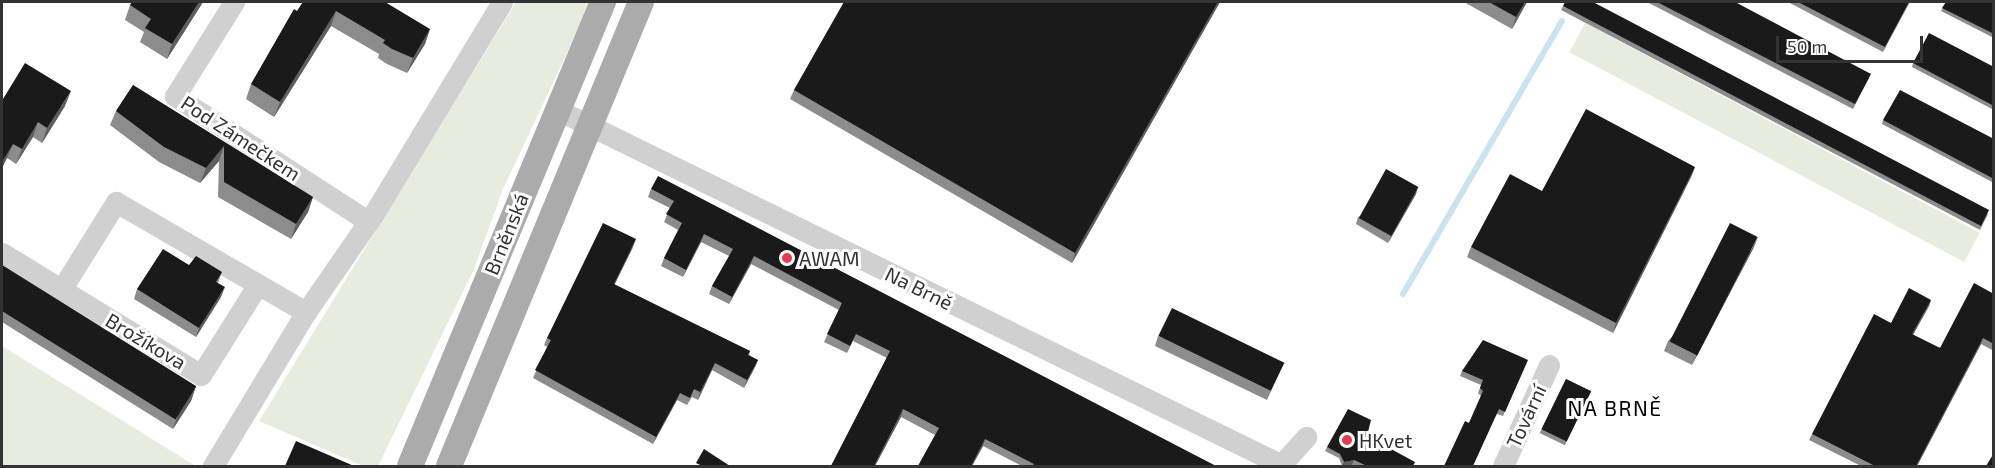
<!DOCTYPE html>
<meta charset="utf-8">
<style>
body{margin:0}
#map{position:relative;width:1995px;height:468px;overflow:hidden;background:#fff;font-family:"Exo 2",sans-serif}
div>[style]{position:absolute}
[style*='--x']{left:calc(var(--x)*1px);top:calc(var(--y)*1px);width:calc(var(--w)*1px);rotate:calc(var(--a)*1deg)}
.green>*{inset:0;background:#e7ecdf;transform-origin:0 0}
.stream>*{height:6px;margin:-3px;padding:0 3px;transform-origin:3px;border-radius:3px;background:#cbe3ec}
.minor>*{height:21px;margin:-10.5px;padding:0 10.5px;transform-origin:10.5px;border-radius:10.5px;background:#d0d0d0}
.major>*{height:26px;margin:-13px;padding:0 13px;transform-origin:13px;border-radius:13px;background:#ababab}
.wall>*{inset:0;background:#8c8c8c;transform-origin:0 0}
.shaded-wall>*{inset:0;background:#5f5f5f}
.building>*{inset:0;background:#1a1a1a;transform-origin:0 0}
.dots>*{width:16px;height:16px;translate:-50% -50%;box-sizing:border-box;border:3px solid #fff;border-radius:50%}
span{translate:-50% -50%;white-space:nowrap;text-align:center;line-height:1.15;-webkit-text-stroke:6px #fff;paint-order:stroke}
.street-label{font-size:20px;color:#333}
.poi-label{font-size:20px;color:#333}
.left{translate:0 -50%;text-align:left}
.neighbourhood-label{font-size:21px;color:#000;letter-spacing:1.5px}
.frame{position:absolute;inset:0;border:3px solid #333;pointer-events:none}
.scale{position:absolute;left:1776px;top:36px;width:147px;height:27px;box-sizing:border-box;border:3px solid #333;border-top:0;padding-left:8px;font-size:18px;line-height:21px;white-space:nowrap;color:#333;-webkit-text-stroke:4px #fff;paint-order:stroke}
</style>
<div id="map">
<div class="green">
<div style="clip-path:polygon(516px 2px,591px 2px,503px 189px,474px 269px,378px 466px,363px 466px,259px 421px)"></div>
<div style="left:1585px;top:23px;width:447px;height:33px;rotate:28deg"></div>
<div style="clip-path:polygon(2px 346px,194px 465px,2px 466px)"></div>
</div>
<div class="stream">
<div style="--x:1403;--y:294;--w:316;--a:-59.8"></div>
</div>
<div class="minor">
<div style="--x:234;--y:2;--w:111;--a:122.1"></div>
<div style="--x:175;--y:96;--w:231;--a:33"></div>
<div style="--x:558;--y:110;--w:809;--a:26.12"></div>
<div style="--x:2;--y:253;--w:233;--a:31.5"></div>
<div style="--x:201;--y:375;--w:107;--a:-57.9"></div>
<div style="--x:61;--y:290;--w:104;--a:-58"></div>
<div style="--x:116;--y:202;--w:220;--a:30.1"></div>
<div style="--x:1281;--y:465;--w:38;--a:-48"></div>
<div style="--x:213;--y:466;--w:180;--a:-58.9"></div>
<div style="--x:306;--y:312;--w:118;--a:-55.4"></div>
<div style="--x:373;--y:215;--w:249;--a:-58.8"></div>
<div style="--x:1503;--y:466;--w:111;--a:-65.5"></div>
</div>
<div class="major">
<div style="--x:410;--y:466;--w:503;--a:-67.42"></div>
<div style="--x:449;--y:466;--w:502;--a:-67.52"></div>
</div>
<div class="wall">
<div style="clip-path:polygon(203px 2px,167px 59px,140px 42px,144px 32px,125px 20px,130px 5px)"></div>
<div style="clip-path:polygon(303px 2px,430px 29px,425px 44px,407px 73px,387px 64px,378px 58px,379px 54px,331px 26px,274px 117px,246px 99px,251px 84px)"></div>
<div style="clip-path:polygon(844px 2px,1220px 2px,1072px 263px,790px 99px,794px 90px)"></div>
<div style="clip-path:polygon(1464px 2px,1527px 2px,1512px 29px)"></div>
<div style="clip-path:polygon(1647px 2px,1735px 2px,1869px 78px,1853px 109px)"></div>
<div style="clip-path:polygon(1788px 2px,1910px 2px,1883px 52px)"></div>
<div style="clip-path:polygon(1946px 2px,1994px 2px,1994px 38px,1941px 11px)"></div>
<div style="clip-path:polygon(1563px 6px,1988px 214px,1980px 230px,1561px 10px)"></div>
<div style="clip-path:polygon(1913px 63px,1994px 67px,1994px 110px,1912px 67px)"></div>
<div style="clip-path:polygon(133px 85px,313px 197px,308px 212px,291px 239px,218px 197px,219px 161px,200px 183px,159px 162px,110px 125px,116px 111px)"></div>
<div style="clip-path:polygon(2px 98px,3px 99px,65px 106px,42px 143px,33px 137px,16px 164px,7px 158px,2px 168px)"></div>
<div style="clip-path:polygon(1883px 120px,1994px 139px,1994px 183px,1882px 124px)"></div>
<div style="clip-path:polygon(1695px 167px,1691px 177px,1613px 333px,1467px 257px,1471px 247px,1542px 191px)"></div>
<div style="clip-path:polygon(651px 189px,1216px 466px,1022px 466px,983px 446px,972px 466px,918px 466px,935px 435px,901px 417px,875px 466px,831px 466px,887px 358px,853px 341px,847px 353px,824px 342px,839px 310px,751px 264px,729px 304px,709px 294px,712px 286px,729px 256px,701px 242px,683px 277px,661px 266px,664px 258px,678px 230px,664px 222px,670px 208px,648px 197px)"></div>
<div style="clip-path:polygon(1416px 194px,1388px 243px,1356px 224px,1358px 217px)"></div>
<div style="clip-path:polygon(633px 247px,614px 285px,750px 351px,749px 355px,758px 360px,755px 367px,744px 388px,712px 370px,698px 400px,692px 397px,687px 405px,677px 400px,653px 444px,533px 378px,547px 347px,544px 345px,547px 338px)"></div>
<div style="clip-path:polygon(1754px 247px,1692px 365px,1664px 351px,1668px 341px)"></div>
<div style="clip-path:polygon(2px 265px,196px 386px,191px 401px,173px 429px,2px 322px)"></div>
<div style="clip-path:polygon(189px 265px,222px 272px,218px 283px,221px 297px,196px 337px,134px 299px,137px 289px)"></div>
<div style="clip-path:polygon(1994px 294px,1994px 351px,1981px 344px,1917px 466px,1861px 466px,1809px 440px,1812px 434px,1931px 300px,1929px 306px,1913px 335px,1940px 348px)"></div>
<div style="clip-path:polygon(1158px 336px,1284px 363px,1267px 400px,1155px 346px)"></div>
<div style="clip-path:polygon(1526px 364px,1503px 416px,1497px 414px,1469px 423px,1481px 396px,1478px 393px,1481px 385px,1460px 376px,1462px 371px)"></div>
<div style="left:1566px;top:379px;width:28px;height:60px;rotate:26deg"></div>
<div style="clip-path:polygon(1367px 436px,1413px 466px,1356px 466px,1352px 465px,1342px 466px,1339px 458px,1325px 451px,1327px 447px)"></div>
</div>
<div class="shaded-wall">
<div style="clip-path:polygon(199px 2px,203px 2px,167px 59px,172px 44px)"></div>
<div style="clip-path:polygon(1218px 2px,1220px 2px,1072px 263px,1075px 253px)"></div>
<div style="clip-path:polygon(1525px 2px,1527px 2px,1512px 29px,1516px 17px)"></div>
<div style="clip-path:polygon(336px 11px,331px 26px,274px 117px,280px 102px)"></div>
<div style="clip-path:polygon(430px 29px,425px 44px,407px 73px,413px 58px)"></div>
<div style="clip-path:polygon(71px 91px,65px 106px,42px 143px,47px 128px)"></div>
<div style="clip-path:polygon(38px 122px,33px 137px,16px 164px,22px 149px)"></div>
<div style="clip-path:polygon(13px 144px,7px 158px,2px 168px,2px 162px)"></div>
<div style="clip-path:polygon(224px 146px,219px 161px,200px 183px,206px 168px)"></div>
<div style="clip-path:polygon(1695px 167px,1691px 177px,1613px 333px,1616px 323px)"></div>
<div style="clip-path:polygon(1418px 187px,1416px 194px,1388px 243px,1391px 236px)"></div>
<div style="clip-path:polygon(313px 197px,308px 212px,291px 239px,296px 224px)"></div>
<div style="clip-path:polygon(704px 234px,701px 242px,683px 277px,686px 270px)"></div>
<div style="clip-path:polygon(1758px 237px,1754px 247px,1692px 365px,1696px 356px)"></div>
<div style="clip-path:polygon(636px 239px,633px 247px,611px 292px,614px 284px)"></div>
<div style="clip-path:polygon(754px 256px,751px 264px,729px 304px,732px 297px)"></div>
<div style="clip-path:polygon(225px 287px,221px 297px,196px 337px,199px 328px)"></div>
<div style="clip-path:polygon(1931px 300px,1929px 306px,1910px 340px,1912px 334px)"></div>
<div style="clip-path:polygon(1983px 338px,1981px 344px,1917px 466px,1916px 466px)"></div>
<div style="clip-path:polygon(758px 360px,755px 367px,744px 388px,747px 380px)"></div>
<div style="clip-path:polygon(715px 363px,712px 370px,698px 400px,700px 392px)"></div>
<div style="clip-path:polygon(196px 386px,191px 401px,173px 429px,178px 414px)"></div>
<div style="clip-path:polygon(680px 393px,677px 400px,653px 444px,656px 437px)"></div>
<div style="clip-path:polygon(903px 409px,901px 417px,875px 466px,874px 466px)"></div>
<div style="clip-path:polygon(985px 439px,983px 446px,972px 466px,971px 466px)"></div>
<div style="clip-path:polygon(1354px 460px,1352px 465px,1342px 466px,1344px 462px)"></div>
</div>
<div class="building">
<div style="clip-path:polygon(132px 2px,199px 2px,172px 44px,145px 28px,151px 19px,130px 5px)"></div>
<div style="clip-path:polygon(303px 2px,385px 2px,430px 29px,413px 58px,392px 49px,383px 43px,385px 40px,336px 11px,280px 102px,251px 84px,294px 9px,297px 11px)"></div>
<div style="clip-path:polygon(844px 2px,1218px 2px,1075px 253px,794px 90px)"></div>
<div style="clip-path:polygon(1489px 2px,1525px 2px,1516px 17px)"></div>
<div style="clip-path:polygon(1565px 2px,1593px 2px,1989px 210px,1981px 226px,1563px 6px)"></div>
<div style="clip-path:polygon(1657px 2px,1735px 2px,1871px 74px,1855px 104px)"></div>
<div style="clip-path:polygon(1798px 2px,1909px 2px,1885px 47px)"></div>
<div style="clip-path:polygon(1946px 2px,1994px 2px,1994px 34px,1942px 8px)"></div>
<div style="clip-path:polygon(1929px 33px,1994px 67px,1994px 106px,1913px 63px)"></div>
<div style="clip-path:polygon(25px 63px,71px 91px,47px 128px,38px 122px,22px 149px,13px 144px,2px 162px,2px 98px,3px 99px)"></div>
<div style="clip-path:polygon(133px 85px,313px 197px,296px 224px,224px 182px,224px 146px,206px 168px,164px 147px,116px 111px)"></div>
<div style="clip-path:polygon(1900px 90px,1994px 139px,1994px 179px,1883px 120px)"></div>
<div style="clip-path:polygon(1586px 109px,1695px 167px,1616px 323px,1471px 247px,1510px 174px,1542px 191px)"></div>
<div style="left:1386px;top:169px;width:37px;height:56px;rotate:29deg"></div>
<div style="clip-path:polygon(658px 176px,1216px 466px,1033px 466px,1034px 464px,985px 439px,971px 466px,918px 466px,939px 428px,903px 409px,874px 466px,831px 466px,890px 351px,856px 334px,850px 346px,827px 334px,842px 303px,754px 256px,732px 297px,712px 286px,733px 249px,704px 234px,686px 270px,664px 258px,682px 223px,666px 214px,674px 201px,651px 189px)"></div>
<div style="clip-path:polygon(603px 223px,636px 239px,614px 284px,750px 351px,748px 355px,758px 360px,747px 380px,715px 363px,700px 392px,694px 389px,690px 398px,680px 393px,656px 437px,535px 370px,551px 340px,547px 338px)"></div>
<div style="left:1730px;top:223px;width:31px;height:133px;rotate:27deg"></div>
<div style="clip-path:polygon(163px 249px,189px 265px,196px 256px,222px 272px,216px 282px,225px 287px,199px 328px,137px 289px)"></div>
<div style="left:2px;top:265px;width:229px;height:39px;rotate:32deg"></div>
<div style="clip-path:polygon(1974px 283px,1994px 294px,1994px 344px,1983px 338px,1916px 466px,1875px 466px,1812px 434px,1874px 314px,1891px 323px,1909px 288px,1931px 300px,1912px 334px,1940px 348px)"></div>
<div style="left:1172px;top:308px;width:125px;height:31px;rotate:26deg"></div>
<div style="clip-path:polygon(1483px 340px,1528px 360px,1505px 412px,1499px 409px,1473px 466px,1444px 466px,1465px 421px,1469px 423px,1483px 391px,1480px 388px,1483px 380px,1462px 371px)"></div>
<div style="left:1566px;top:379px;width:28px;height:56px;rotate:26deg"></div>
<div style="clip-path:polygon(1348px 409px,1371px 420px,1367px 436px,1415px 462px,1413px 466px,1367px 466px,1354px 460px,1344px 462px,1340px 454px,1327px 447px)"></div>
<div style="clip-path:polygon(296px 441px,354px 466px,285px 466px)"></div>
<div style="clip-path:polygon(704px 449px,730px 466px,702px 466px,696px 463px)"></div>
<div style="clip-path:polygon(1994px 453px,1994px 466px,1986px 466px)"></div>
</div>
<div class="dots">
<div style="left:787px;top:258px;background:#e73854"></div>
<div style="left:1347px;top:440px;background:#e73854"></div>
</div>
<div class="street-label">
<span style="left:241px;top:138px;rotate:33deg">Pod Zámečkem</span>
<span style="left:506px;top:234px;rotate:-68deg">Brněnská</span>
<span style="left:919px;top:288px;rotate:26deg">Na Brně</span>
<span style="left:146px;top:341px;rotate:31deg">Brožíkova</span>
<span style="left:1526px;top:416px;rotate:-65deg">Tovární</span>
</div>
<div class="poi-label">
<span class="left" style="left:799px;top:258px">AWAM</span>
<span class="left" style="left:1359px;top:440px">HKvet</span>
</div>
<div class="neighbourhood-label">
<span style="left:1615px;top:408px">NA BRNĚ</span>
</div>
<div class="frame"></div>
<div class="scale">50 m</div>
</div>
